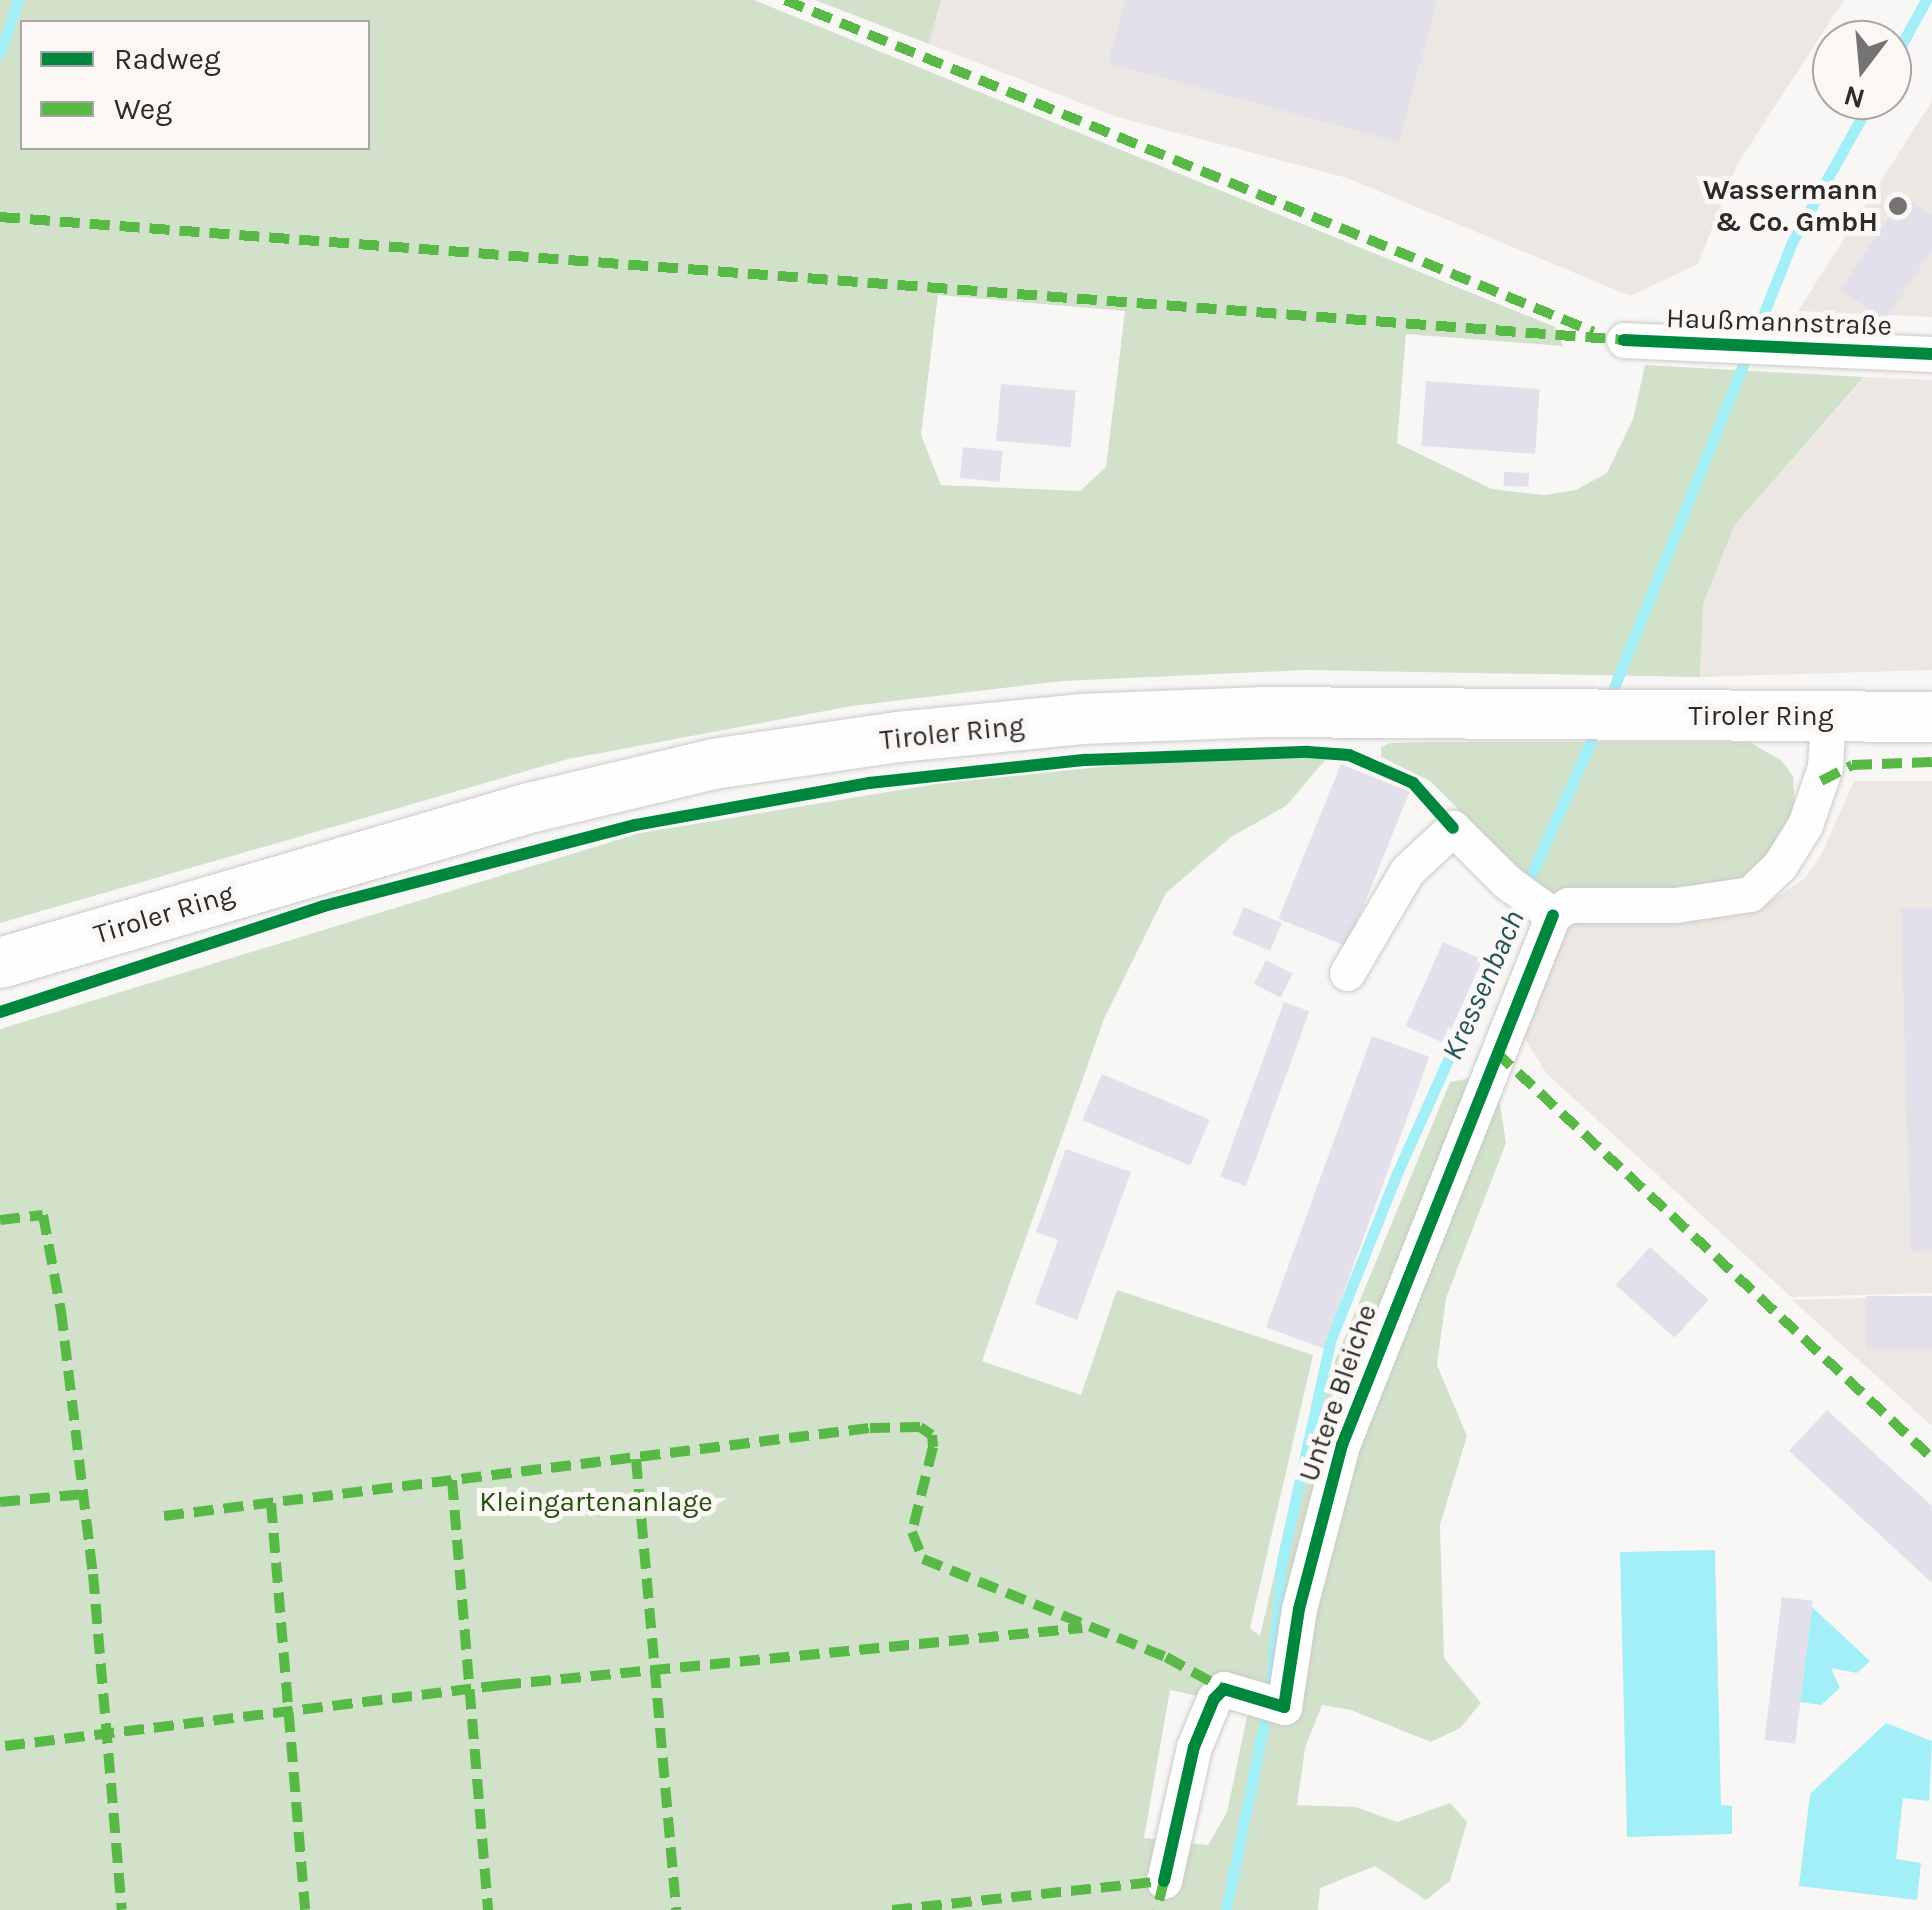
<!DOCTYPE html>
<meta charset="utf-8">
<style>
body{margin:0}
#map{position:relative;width:1932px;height:1910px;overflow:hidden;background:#f9f7f6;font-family:Karla,sans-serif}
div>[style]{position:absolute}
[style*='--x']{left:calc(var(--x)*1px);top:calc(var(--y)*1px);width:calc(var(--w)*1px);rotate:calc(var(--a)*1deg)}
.built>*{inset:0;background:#ece7e2}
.green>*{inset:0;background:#d2e2ca}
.water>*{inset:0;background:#a2eff7}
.stream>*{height:11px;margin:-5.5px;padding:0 5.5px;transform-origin:5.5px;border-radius:5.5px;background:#a2eff7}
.building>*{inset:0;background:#e1e0eb;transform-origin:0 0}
.roads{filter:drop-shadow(0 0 2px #cbcac9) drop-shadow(0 0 2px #cbcac9)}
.minor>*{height:35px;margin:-17.5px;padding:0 17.5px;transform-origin:17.5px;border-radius:17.5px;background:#fefefe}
.secondary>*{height:50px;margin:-25px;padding:0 25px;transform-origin:25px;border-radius:25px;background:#fefefe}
.quiet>*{height:10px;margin-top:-5px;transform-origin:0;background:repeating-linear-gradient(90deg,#58b947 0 20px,transparent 0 30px)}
.cycleway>*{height:12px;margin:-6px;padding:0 6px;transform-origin:6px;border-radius:6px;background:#00873e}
.dots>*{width:28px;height:28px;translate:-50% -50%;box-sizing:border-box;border:5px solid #faf7f5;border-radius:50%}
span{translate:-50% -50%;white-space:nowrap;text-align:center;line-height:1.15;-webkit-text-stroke:10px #faf7f5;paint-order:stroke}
.poi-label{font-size:28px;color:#2c2b2b;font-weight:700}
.right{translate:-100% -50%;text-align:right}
.street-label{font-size:28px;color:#2c2b2b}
.park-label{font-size:28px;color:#26510d}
.water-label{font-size:30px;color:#23555a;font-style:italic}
.legend{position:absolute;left:20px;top:20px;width:350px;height:130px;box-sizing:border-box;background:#faf7f5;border:2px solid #a8a5a4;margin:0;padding:12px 18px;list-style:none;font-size:30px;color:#2c2b2b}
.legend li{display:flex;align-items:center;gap:20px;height:50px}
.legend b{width:50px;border:2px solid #a8a5a4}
.north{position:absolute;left:1812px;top:20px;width:100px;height:100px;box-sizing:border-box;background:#faf7f5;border:2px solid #a8a5a4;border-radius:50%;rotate:196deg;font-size:28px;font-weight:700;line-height:40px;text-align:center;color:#2c2b2b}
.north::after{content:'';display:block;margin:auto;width:35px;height:45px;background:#747272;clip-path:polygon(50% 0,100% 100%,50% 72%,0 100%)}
</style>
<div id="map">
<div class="built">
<div style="clip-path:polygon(941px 0,1844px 0,1738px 163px,1698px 264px,1630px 296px,1347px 178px,1117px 117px,929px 44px)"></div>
<div style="clip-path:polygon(1932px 101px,1932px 317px,1798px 311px)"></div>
<div style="clip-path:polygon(1865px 377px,1932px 380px,1932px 670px,1700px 677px,1703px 605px,1734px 526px)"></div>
<div style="clip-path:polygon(1854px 781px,1932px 781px,1932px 1293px,1791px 1297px,1547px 1074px,1522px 1034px,1559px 937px,1573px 921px,1723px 917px,1768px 903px,1805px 878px,1821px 855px)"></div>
<div style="clip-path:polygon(1932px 1296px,1932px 1426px,1792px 1300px)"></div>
</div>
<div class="green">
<div style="clip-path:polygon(evenodd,0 0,754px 0,1555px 327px,1563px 346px,1406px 334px,1397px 443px,1492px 489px,1544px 495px,1576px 490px,1607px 473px,1633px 419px,1645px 365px,1864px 377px,1734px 526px,1703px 605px,1700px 677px,1306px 670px,1063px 681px,852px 706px,568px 759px,0 923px,0 0,22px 22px,368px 22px,368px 148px,22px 148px,22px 22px,0 0,938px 295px,1125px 311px,1106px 467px,1080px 491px,941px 485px,921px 435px,938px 295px)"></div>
<div style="clip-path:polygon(815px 0,941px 0,929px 44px)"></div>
<div style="clip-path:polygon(1426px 742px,1749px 742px,1781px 760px,1793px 776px,1795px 808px,1767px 858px,1739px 883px,1710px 890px,1544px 895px,1430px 781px,1381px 757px,1381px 747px,1390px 743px)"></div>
<div style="clip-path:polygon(evenodd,1187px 758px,1327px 758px,1286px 806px,1231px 837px,1166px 893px,1104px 1019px,982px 1361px,1081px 1395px,1117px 1290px,1313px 1355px,1250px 1628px,1260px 1636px,1311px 1419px,1450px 1082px,1476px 1077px,1497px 1085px,1506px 1143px,1446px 1298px,1437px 1365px,1467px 1436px,1440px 1525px,1444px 1658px,1481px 1703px,1460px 1728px,1431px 1742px,1351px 1710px,1322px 1705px,1305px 1748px,1297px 1805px,1356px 1807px,1397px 1822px,1450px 1803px,1467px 1822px,1450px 1881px,1426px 1900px,1375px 1866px,1320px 1888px,1318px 1910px,0 1910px,0 1029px,640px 833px,936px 784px,1187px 758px,1170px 1690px,1249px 1707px,1227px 1812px,1208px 1845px,1144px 1838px,1170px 1690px)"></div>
</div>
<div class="water">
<div style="clip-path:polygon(1715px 1550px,1721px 1805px,1732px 1806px,1732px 1834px,1627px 1837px,1620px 1552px)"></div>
<div style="clip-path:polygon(1812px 1607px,1870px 1661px,1857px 1673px,1831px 1668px,1840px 1688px,1821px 1705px,1800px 1702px)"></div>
<div style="clip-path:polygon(1886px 1723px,1932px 1741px,1929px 1801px,1903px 1798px,1896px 1859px,1921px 1863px,1917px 1900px,1799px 1886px,1810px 1794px)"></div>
</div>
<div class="stream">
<div style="--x:0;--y:53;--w:56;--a:-71.2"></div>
<div style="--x:1892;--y:62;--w:71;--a:-61.3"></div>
<div style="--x:1609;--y:700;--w:491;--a:-68.2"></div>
<div style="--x:1791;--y:244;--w:165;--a:-60.9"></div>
<div style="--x:1271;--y:1686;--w:125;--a:-85"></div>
<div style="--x:1282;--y:1561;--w:227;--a:-77.6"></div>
<div style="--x:1331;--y:1339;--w:181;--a:-68.3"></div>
<div style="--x:1398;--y:1171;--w:487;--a:-65.8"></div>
<div style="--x:1226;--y:1910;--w:210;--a:-78.5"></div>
</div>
<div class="building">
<div style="clip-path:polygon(1125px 0,1437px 0,1399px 142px,1108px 63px)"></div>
<div style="clip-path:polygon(1903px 196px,1932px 215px,1932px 250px,1885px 320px,1840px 290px)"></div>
<div style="left:1426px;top:381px;width:114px;height:65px;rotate:4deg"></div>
<div style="left:1001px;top:384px;width:75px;height:57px;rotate:5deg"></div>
<div style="left:963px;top:447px;width:40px;height:31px;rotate:6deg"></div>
<div style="left:1504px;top:472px;width:25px;height:14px;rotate:2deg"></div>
<div style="left:1341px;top:764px;width:74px;height:167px;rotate:22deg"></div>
<div style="left:1244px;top:907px;width:41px;height:30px;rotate:23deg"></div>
<div style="clip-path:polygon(1901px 908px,1932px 908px,1932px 1251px,1911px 1252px)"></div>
<div style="left:1443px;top:942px;width:43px;height:92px;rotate:24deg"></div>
<div style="left:1266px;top:960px;width:30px;height:27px;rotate:27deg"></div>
<div style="left:1284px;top:1002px;width:27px;height:186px;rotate:20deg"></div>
<div style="left:1372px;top:1036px;width:61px;height:310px;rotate:20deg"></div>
<div style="left:1102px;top:1074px;width:117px;height:50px;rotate:23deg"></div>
<div style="clip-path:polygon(1066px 1149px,1131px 1172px,1077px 1320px,1035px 1304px,1058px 1240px,1036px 1232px)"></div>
<div style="left:1650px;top:1247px;width:79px;height:51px;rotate:42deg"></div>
<div style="left:1932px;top:1296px;width:53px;height:66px;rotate:90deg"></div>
<div style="clip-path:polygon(1827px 1410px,1932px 1506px,1932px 1583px,1789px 1451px)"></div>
<div style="left:1782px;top:1597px;width:31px;height:144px;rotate:7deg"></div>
</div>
<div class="roads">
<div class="minor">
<div style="--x:1624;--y:340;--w:308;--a:2.6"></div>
<div style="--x:1347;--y:973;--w:118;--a:-59.5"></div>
<div style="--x:1407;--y:871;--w:63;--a:-43.1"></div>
<div style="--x:1453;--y:828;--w:76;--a:45"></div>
<div style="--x:1507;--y:882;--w:57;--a:35.7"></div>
<div style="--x:1553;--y:915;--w:18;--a:-34"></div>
<div style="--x:1568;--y:905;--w:107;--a:0"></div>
<div style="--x:1675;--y:905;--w:76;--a:-8.3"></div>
<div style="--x:1750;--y:894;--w:42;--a:-44"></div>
<div style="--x:1780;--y:865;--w:47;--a:-58"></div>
<div style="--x:1805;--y:825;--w:61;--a:-71"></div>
<div style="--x:1825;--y:767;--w:51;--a:-86.6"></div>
<div style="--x:1164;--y:1881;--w:137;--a:-77.4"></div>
<div style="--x:1194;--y:1747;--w:52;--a:-67.4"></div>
<div style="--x:1214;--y:1699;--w:14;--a:-45"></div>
<div style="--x:1224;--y:1689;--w:63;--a:16.7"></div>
<div style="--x:1284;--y:1707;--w:99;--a:-81.3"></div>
<div style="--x:1299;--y:1609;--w:170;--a:-75.3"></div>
<div style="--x:1342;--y:1445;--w:570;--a:-68.29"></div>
</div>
<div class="secondary">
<div style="--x:0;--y:963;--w:551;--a:-16.33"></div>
<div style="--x:529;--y:808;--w:189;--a:-13.4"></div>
<div style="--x:713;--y:764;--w:187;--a:-8.3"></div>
<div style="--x:898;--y:737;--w:184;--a:-5.6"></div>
<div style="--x:1081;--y:719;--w:183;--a:-2.2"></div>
<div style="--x:1264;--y:712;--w:668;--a:0.43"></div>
</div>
</div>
<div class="quiet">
<div style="--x:785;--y:0;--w:874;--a:22.31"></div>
<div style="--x:0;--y:217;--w:1629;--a:4.33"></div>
<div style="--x:1821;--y:781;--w:35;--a:-27"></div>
<div style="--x:1852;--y:765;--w:80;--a:-2.1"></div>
<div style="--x:1496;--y:1052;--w:596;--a:42.96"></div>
<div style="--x:0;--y:1220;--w:43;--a:-6.6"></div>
<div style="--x:43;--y:1215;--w:98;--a:79.4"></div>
<div style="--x:61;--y:1311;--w:265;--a:83.1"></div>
<div style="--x:93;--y:1574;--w:337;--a:85.1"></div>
<div style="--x:636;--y:1459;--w:453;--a:84.9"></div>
<div style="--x:452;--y:1480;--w:432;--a:85.2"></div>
<div style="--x:0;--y:1502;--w:85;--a:-5.4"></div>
<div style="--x:271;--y:1503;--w:408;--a:85.2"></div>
<div style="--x:164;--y:1516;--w:711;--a:-7.11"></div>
<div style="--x:870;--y:1428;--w:50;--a:-1.1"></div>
<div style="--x:920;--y:1427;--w:14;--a:34"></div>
<div style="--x:932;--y:1435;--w:12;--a:85"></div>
<div style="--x:933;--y:1447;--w:88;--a:103.9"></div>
<div style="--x:912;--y:1532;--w:29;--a:68"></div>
<div style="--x:923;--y:1559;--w:262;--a:22"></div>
<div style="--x:1166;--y:1657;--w:66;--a:28.9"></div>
<div style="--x:5;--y:1746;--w:500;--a:-7"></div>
<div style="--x:501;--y:1685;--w:584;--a:-5.6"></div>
<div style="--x:892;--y:1910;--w:274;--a:-6.1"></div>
<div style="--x:1164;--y:1881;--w:30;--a:104"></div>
</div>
<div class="cycleway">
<div style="--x:1624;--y:340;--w:308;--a:2.6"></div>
<div style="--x:0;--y:1012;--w:341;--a:-18.1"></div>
<div style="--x:324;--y:906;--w:321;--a:-14.6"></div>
<div style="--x:635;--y:825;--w:238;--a:-10.2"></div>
<div style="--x:869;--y:783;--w:218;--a:-6.1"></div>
<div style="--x:1086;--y:760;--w:222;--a:-2.1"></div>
<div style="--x:1308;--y:752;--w:41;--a:4.2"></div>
<div style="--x:1349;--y:755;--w:70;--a:23.6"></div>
<div style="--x:1413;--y:783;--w:60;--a:48.4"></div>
<div style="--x:1164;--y:1881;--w:137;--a:-77.4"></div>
<div style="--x:1194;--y:1747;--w:52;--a:-67.4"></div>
<div style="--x:1214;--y:1699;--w:14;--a:-45"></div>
<div style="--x:1224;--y:1689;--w:63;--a:16.7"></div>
<div style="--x:1284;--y:1707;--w:99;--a:-81.3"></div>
<div style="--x:1299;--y:1609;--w:170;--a:-75.3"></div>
<div style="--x:1342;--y:1445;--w:570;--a:-68.29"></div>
</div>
<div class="dots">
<div style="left:1898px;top:206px;background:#747272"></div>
</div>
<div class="poi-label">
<span class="right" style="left:1878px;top:206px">Wassermann<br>&amp; Co. GmbH</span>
</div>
<div class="street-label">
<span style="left:1779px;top:322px;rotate:2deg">Haußmannstraße</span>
<span style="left:1761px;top:716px">Tiroler Ring</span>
<span style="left:952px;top:733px;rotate:-6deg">Tiroler Ring</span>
<span style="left:164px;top:914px;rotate:-17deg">Tiroler Ring</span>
<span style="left:1338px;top:1393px;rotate:-71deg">Untere Bleiche</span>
</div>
<div class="park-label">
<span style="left:596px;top:1502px">Kleingartenanlage</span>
</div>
<div class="water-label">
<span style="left:1483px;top:985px;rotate:-66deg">Kressenbach</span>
</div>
<ul class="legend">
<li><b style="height:12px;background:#00873e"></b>Radweg</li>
<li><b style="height:12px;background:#58b947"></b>Weg</li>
</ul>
<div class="north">N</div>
</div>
